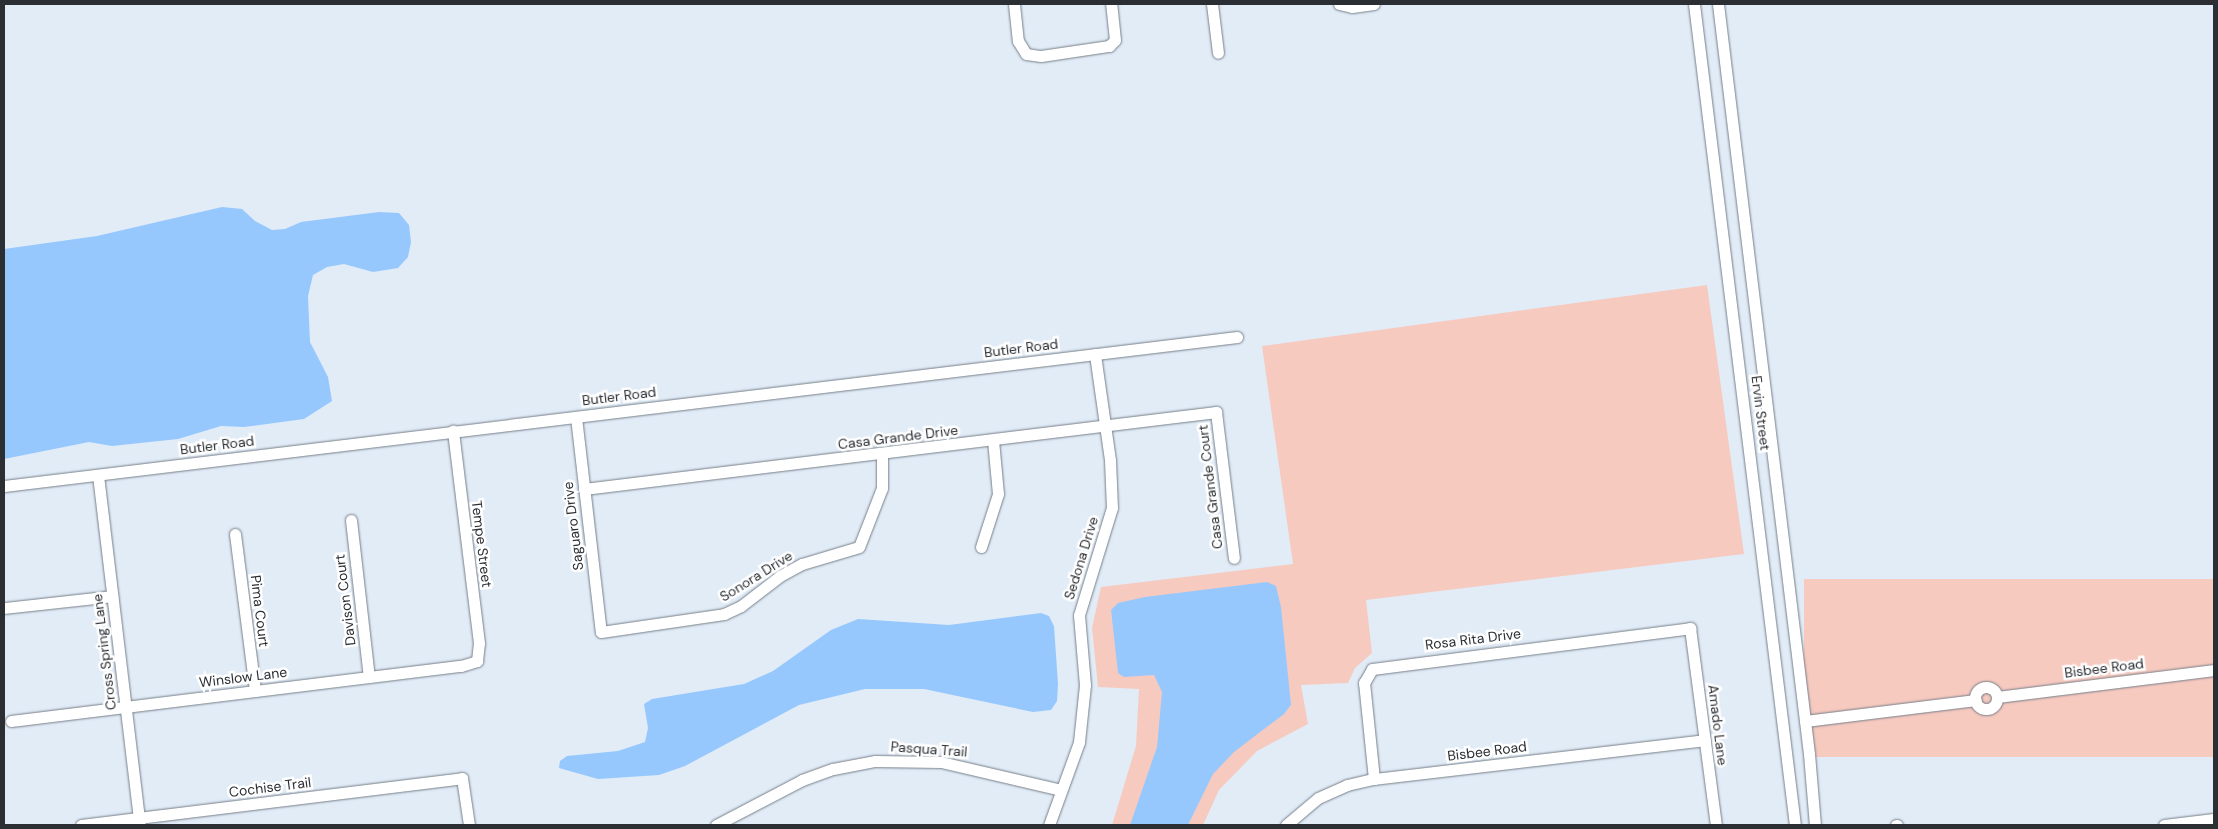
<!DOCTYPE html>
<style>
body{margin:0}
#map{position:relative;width:2218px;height:829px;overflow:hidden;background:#e1ecf7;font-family:"DM Sans",sans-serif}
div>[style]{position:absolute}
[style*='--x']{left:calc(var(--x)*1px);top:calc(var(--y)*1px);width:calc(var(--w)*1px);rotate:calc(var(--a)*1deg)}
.green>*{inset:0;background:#f7cac0;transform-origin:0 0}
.water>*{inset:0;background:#96c8fe}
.roads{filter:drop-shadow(0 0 1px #767f88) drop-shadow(0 0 1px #767f88)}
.minor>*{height:11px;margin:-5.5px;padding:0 5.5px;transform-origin:5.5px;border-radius:5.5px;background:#fff}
.minor>.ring{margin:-5.5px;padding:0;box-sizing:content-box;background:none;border:11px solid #fff;border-radius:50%}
span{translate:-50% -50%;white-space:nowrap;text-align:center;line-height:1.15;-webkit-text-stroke:5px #fff;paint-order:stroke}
.street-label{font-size:14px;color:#2b2e33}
.frame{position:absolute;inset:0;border:5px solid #2b2e33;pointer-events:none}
</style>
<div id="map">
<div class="green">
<div style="clip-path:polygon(1707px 285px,1744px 554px,1366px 600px,1372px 653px,1355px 668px,1348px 683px,1301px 685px,1308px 724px,1257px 751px,1219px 790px,1203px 825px,1112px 825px,1136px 746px,1139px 689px,1098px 687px,1092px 628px,1101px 587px,1293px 564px,1262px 346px)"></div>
<div style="left:2214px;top:579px;width:178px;height:410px;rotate:90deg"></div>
</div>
<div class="water">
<div style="clip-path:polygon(222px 207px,242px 209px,255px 221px,272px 230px,285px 229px,301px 222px,379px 212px,399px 213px,409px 225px,411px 242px,408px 257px,398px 268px,373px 272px,344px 264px,327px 267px,313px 275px,308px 296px,310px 342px,328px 377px,332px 401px,304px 419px,244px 427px,221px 426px,178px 439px,112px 446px,89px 442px,4px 459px,4px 249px,97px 236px)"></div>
<div style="clip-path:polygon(1267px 582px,1276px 586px,1281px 607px,1291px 705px,1284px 714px,1234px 752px,1213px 774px,1188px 825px,1130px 825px,1157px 747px,1162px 692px,1154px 675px,1124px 677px,1118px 673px,1111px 610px,1118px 603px,1145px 597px)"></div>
<div style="clip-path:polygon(1041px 613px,1049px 616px,1054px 626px,1058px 684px,1057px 701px,1051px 710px,1033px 712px,924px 689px,865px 689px,799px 705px,685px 766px,659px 775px,598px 779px,559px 768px,560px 761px,567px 756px,618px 751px,645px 742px,648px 728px,644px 704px,652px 699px,744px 684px,773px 671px,831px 630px,858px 619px,949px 625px)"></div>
</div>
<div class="roads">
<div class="minor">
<div style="--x:1014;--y:4;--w:37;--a:84"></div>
<div style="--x:1018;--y:41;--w:15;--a:58"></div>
<div style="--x:1026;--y:54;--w:15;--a:8"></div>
<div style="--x:1041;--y:56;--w:69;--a:-8.4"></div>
<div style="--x:1109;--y:46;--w:8;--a:-45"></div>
<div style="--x:1115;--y:40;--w:36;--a:-96"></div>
<div style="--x:1212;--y:4;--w:49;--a:83"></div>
<div style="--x:1339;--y:4;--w:13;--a:13"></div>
<div style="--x:1352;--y:7;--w:22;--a:-8"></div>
<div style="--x:1694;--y:4;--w:827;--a:82.99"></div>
<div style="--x:1718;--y:4;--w:756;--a:83.08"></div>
<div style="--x:1809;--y:754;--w:71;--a:85.2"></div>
<div style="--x:576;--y:417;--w:216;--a:83.4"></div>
<div style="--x:601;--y:632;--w:124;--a:-8.3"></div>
<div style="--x:724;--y:614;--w:19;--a:-25"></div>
<div style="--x:741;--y:606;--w:49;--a:-37.6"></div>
<div style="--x:780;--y:576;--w:25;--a:-29"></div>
<div style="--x:802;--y:564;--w:59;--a:-16.6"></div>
<div style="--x:859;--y:547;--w:63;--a:-68.7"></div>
<div style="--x:882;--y:488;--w:34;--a:-90"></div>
<div style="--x:98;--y:475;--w:353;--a:83.2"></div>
<div style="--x:4;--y:486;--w:1242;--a:-6.89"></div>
<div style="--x:584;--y:489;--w:637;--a:-6.95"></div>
<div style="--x:1216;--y:412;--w:147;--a:83"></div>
<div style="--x:351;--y:520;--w:158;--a:83.5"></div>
<div style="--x:235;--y:534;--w:158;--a:82.7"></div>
<div style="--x:981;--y:547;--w:56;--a:-72.2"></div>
<div style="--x:998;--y:494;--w:54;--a:-95.3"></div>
<div style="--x:4;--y:608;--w:109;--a:-6.3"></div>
<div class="ring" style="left:1975px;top:687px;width:11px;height:11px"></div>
<div style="--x:1997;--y:697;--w:219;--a:-7.1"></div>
<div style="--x:11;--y:721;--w:453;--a:-7"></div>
<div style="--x:461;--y:666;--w:17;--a:-17"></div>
<div style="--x:477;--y:661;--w:18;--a:-84"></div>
<div style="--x:479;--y:643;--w:214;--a:-97"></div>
<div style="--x:1805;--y:721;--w:172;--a:-7"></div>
<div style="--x:1374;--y:779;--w:97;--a:-95.9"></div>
<div style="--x:1364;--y:683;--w:16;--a:-60"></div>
<div style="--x:1372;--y:669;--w:321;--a:-7.3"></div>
<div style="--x:1690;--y:628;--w:199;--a:82.5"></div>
<div style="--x:81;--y:825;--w:384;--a:-7"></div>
<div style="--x:462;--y:778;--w:48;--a:81.5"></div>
<div style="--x:716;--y:825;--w:97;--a:-27.6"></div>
<div style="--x:802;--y:780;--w:33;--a:-20"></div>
<div style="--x:833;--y:769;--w:43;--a:-10.8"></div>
<div style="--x:875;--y:761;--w:66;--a:0.9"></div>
<div style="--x:941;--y:762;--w:123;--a:13.1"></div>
<div style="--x:1049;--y:825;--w:88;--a:-70.1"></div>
<div style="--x:1079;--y:742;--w:57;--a:-84"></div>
<div style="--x:1085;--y:685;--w:70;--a:-94.9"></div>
<div style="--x:1079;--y:615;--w:112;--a:-72.9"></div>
<div style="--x:1112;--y:508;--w:48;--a:-92.4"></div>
<div style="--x:1110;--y:460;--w:107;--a:-98.1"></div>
<div style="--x:1286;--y:825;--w:42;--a:-40.2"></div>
<div style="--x:1318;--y:798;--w:32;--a:-24"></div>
<div style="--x:1347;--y:785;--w:28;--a:-13"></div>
<div style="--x:1374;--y:779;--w:333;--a:-6.7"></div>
<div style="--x:1896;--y:825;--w:1;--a:0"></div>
<div style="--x:2164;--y:825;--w:50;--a:-6.8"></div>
</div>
</div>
<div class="street-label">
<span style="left:1021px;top:348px;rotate:-7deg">Butler Road</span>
<span style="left:619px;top:396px;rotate:-7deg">Butler Road</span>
<span style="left:1761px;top:413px;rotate:83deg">Ervin Street</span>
<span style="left:898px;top:437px;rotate:-7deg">Casa Grande Drive</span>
<span style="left:217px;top:445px;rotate:-7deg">Butler Road</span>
<span style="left:1210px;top:487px;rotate:-97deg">Casa Grande Court</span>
<span style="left:573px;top:526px;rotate:-97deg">Saguaro Drive</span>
<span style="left:482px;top:544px;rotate:83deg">Tempe Street</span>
<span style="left:1081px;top:558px;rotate:-73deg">Sedona Drive</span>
<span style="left:756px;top:576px;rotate:-32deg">Sonora Drive</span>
<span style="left:345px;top:600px;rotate:-97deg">Davison Court</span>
<span style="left:260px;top:611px;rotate:83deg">Pima Court</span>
<span style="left:1473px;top:639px;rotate:-7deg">Rosa Rita Drive</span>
<span style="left:104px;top:652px;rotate:-97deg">Cross Spring Lane</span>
<span style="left:2104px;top:668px;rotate:-7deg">Bisbee Road</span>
<span style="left:243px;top:677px;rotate:-7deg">Winslow Lane</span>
<span style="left:1718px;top:725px;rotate:83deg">Amado Lane</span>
<span style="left:929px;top:749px;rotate:4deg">Pasqua Trail</span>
<span style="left:1487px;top:751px;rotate:-7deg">Bisbee Road</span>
<span style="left:270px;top:787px;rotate:-7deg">Cochise Trail</span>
</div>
<div class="frame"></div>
</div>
